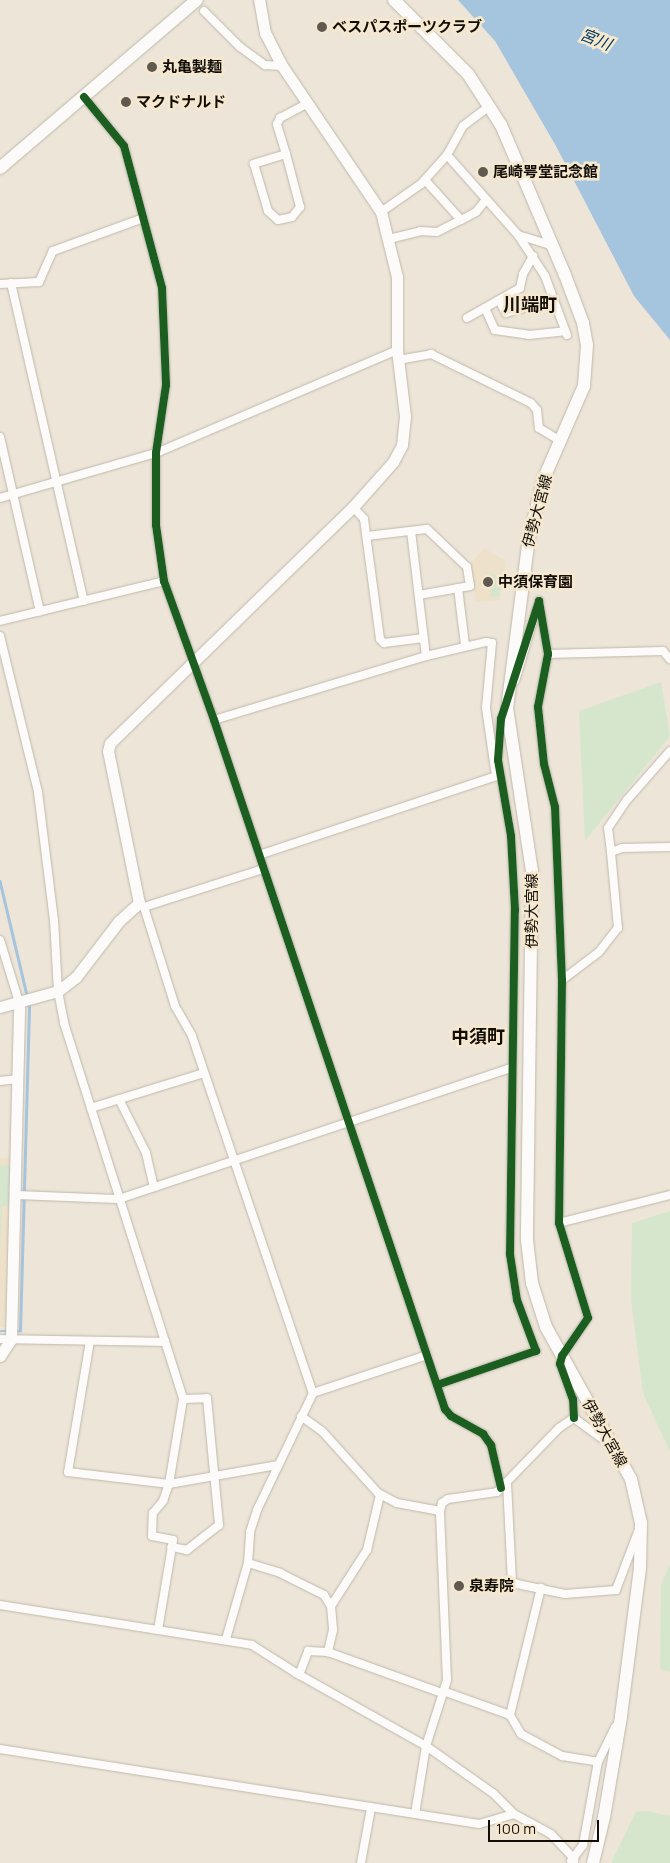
<!DOCTYPE html>
<meta charset="utf-8">
<style>
body{margin:0}
#map{position:relative;width:670px;height:1863px;overflow:hidden;background:#ede5d7;font-family:Manrope,"Noto Sans JP",sans-serif}
div>[style]{position:absolute}
[style*='--x']{left:calc(var(--x)*1px);top:calc(var(--y)*1px);width:calc(var(--w)*1px);rotate:calc(var(--a)*1deg)}
.built>*{inset:0;background:#eee1c9}
.green>*{inset:0;background:#d6e6cd}
.water>*{inset:0;background:#a5c4dd}
.stream>*{height:2.5px;margin:-1.25px;padding:0 1.25px;transform-origin:1.25px;border-radius:1.25px;background:#a5c4dd}
.roads{filter:drop-shadow(0 0 1px #beb8ad) drop-shadow(0 0 1px #beb8ad)}
.street>*{height:8px;margin:-4px;padding:0 4px;transform-origin:4px;border-radius:4px;background:#fcfbf9}
.secondary>*{height:11px;margin:-5.5px;padding:0 5.5px;transform-origin:5.5px;border-radius:5.5px;background:#fcfbf9}
.primary>*{height:12px;margin:-6px;padding:0 6px;transform-origin:6px;border-radius:6px;background:#fcfbf9}
.cycleway>*{height:8px;margin:-4px;padding:0 4px;transform-origin:4px;border-radius:4px;background:#1b5e20}
.dots>*{width:14px;height:14px;translate:-50% -50%;box-sizing:border-box;border:2px solid #f5e8cf;border-radius:50%}
span{translate:-50% -50%;white-space:nowrap;text-align:center;line-height:1.15;-webkit-text-stroke:5px #f5e8cf;paint-order:stroke}
.poi-label{font-size:15px;color:#120d06;font-weight:700}
.left{translate:0 -50%;text-align:left}
.street-label{font-size:15px;color:#120d06}
.water-label{font-size:16px;color:#003b63;font-style:italic}
.quarter-label{font-size:18px;color:#120d06;font-weight:700}
.scale{position:absolute;left:488px;top:1820px;width:111px;height:22px;box-sizing:border-box;border:2px solid #120d06;border-top:0;padding-left:6px;font-size:15px;line-height:18px;white-space:nowrap;color:#120d06;-webkit-text-stroke:4px #f5e8cf;paint-order:stroke}
</style>
<div id="map">
<div class="built">
<div style="clip-path:polygon(484px 548px,506px 561px,500px 600px,476px 602px,470px 564px)"></div>
<div style="clip-path:polygon(0 1158px,12px 1158px,7px 1327px,0 1327px)"></div>
</div>
<div class="green">
<div style="clip-path:polygon(502px 574px,499px 596px,491px 597px,488px 575px)"></div>
<div style="clip-path:polygon(661px 682px,670px 736px,585px 841px,579px 711px)"></div>
<div style="clip-path:polygon(0 1165px,11px 1166px,9px 1206px,2px 1206px,0 1253px)"></div>
<div style="clip-path:polygon(670px 1211px,670px 1452px,643px 1393px,631px 1300px,632px 1223px)"></div>
<div style="clip-path:polygon(670px 1564px,670px 1672px,660px 1669px,661px 1585px)"></div>
<div style="clip-path:polygon(647px 1811px,670px 1816px,670px 1863px,611px 1863px,636px 1812px)"></div>
</div>
<div class="water">
<div style="clip-path:polygon(458px 0,670px 0,670px 340px,634px 296px,556px 146px,495px 41px)"></div>
</div>
<div class="stream">
<div style="--x:0;--y:881;--w:117;--a:76.7"></div>
<div style="--x:0;--y:1331;--w:8;--a:0"></div>
<div style="--x:14;--y:1331;--w:6;--a:0"></div>
<div style="--x:20;--y:1331;--w:328;--a:-88.4"></div>
</div>
<div class="roads">
<div class="street">
<div style="--x:204;--y:11;--w:51;--a:45"></div>
<div style="--x:240;--y:47;--w:31;--a:36"></div>
<div style="--x:265;--y:65;--w:17;--a:3"></div>
<div style="--x:84;--y:97;--w:63;--a:50.8"></div>
<div style="--x:124;--y:146;--w:147;--a:75"></div>
<div style="--x:162;--y:288;--w:97;--a:87.6"></div>
<div style="--x:166;--y:385;--w:69;--a:98.4"></div>
<div style="--x:156;--y:453;--w:72;--a:90"></div>
<div style="--x:156;--y:525;--w:57;--a:81.9"></div>
<div style="--x:164;--y:581;--w:148;--a:70.2"></div>
<div style="--x:214;--y:720;--w:727;--a:71.47"></div>
<div style="--x:445;--y:1409;--w:9;--a:49"></div>
<div style="--x:451;--y:1416;--w:37;--a:29"></div>
<div style="--x:483;--y:1434;--w:14;--a:54"></div>
<div style="--x:491;--y:1445;--w:44;--a:76.9"></div>
<div style="--x:286;--y:154;--w:34;--a:163"></div>
<div style="--x:254;--y:164;--w:49;--a:73.4"></div>
<div style="--x:268;--y:211;--w:13;--a:42"></div>
<div style="--x:278;--y:220;--w:14;--a:-12"></div>
<div style="--x:292;--y:217;--w:13;--a:-51"></div>
<div style="--x:300;--y:207;--w:55;--a:-104.8"></div>
<div style="--x:286;--y:154;--w:31;--a:-107"></div>
<div style="--x:277;--y:124;--w:7;--a:-63"></div>
<div style="--x:280;--y:118;--w:32;--a:-28"></div>
<div style="--x:447;--y:155;--w:107;--a:48.4"></div>
<div style="--x:518;--y:235;--w:37;--a:17"></div>
<div style="--x:425;--y:180;--w:54;--a:48"></div>
<div style="--x:461;--y:220;--w:17;--a:-28"></div>
<div style="--x:476;--y:212;--w:14;--a:-51"></div>
<div style="--x:381;--y:212;--w:49;--a:-35"></div>
<div style="--x:421;--y:184;--w:39;--a:-48"></div>
<div style="--x:447;--y:155;--w:33;--a:-61"></div>
<div style="--x:463;--y:126;--w:34;--a:-37"></div>
<div style="--x:518;--y:235;--w:49;--a:56.6"></div>
<div style="--x:545;--y:276;--w:63;--a:69.6"></div>
<div style="--x:389;--y:239;--w:32;--a:-14"></div>
<div style="--x:420;--y:231;--w:17;--a:3"></div>
<div style="--x:437;--y:232;--w:27;--a:-27"></div>
<div style="--x:11;--y:283;--w:326;--a:77.1"></div>
<div style="--x:0;--y:284;--w:39;--a:-3"></div>
<div style="--x:39;--y:282;--w:34;--a:-66"></div>
<div style="--x:53;--y:251;--w:96;--a:-20.1"></div>
<div style="--x:499;--y:300;--w:15;--a:62"></div>
<div style="--x:506;--y:313;--w:48;--a:-15.8"></div>
<div style="--x:485;--y:308;--w:24;--a:66"></div>
<div style="--x:495;--y:330;--w:34;--a:8"></div>
<div style="--x:529;--y:335;--w:36;--a:-6"></div>
<div style="--x:467;--y:318;--w:61;--a:-29.5"></div>
<div style="--x:520;--y:288;--w:14;--a:-78"></div>
<div style="--x:523;--y:274;--w:21;--a:-61"></div>
<div style="--x:398;--y:360;--w:34;--a:-10"></div>
<div style="--x:431;--y:354;--w:111;--a:26.1"></div>
<div style="--x:531;--y:403;--w:9;--a:49"></div>
<div style="--x:537;--y:410;--w:18;--a:84"></div>
<div style="--x:539;--y:428;--w:26;--a:31"></div>
<div style="--x:0;--y:437;--w:179;--a:77.1"></div>
<div style="--x:0;--y:498;--w:162;--a:-16.1"></div>
<div style="--x:156;--y:453;--w:262;--a:-23.1"></div>
<div style="--x:353;--y:507;--w:16;--a:47"></div>
<div style="--x:364;--y:519;--w:121;--a:82.4"></div>
<div style="--x:380;--y:639;--w:6;--a:45"></div>
<div style="--x:384;--y:643;--w:40;--a:-7.1"></div>
<div style="--x:411;--y:531;--w:126;--a:83.2"></div>
<div style="--x:367;--y:536;--w:60;--a:-6.7"></div>
<div style="--x:427;--y:529;--w:55;--a:43.5"></div>
<div style="--x:467;--y:567;--w:19;--a:81"></div>
<div style="--x:470;--y:586;--w:52;--a:170"></div>
<div style="--x:458;--y:588;--w:57;--a:83"></div>
<div style="--x:0;--y:621;--w:169;--a:-13.7"></div>
<div style="--x:0;--y:636;--w:161;--a:76.3"></div>
<div style="--x:38;--y:792;--w:129;--a:82.9"></div>
<div style="--x:54;--y:920;--w:71;--a:86.8"></div>
<div style="--x:58;--y:991;--w:33;--a:79"></div>
<div style="--x:64;--y:1023;--w:394;--a:72.4"></div>
<div style="--x:183;--y:1399;--w:24;--a:-2"></div>
<div style="--x:207;--y:1398;--w:128;--a:84.6"></div>
<div style="--x:219;--y:1525;--w:41;--a:142"></div>
<div style="--x:187;--y:1550;--w:16;--a:-169"></div>
<div style="--x:548;--y:654;--w:115;--a:-1.5"></div>
<div style="--x:663;--y:651;--w:11;--a:49"></div>
<div style="--x:515;--y:681;--w:84;--a:-73.3"></div>
<div style="--x:539;--y:601;--w:54;--a:80.4"></div>
<div style="--x:548;--y:654;--w:54;--a:100.7"></div>
<div style="--x:538;--y:707;--w:57;--a:84"></div>
<div style="--x:544;--y:764;--w:44;--a:75.7"></div>
<div style="--x:555;--y:807;--w:173;--a:87.7"></div>
<div style="--x:562;--y:980;--w:243;--a:90.7"></div>
<div style="--x:559;--y:1223;--w:99;--a:73"></div>
<div style="--x:588;--y:1318;--w:46;--a:124.4"></div>
<div style="--x:562;--y:1356;--w:8;--a:104"></div>
<div style="--x:560;--y:1364;--w:37;--a:70"></div>
<div style="--x:573;--y:1399;--w:19;--a:87"></div>
<div style="--x:214;--y:720;--w:221;--a:-16.8"></div>
<div style="--x:426;--y:656;--w:62;--a:-13.1"></div>
<div style="--x:486;--y:642;--w:6;--a:9"></div>
<div style="--x:492;--y:643;--w:65;--a:95.3"></div>
<div style="--x:486;--y:708;--w:63;--a:81.7"></div>
<div style="--x:611;--y:852;--w:24;--a:-97"></div>
<div style="--x:608;--y:828;--w:34;--a:-56"></div>
<div style="--x:627;--y:800;--w:65;--a:-48.7"></div>
<div style="--x:259;--y:855;--w:253;--a:-18.4"></div>
<div style="--x:139;--y:903;--w:6;--a:39"></div>
<div style="--x:144;--y:907;--w:104;--a:72.6"></div>
<div style="--x:175;--y:1006;--w:34;--a:60"></div>
<div style="--x:192;--y:1036;--w:377;--a:71.3"></div>
<div style="--x:144;--y:907;--w:125;--a:-17.7"></div>
<div style="--x:0;--y:940;--w:65;--a:73"></div>
<div style="--x:562;--y:980;--w:46;--a:-37.1"></div>
<div style="--x:599;--y:952;--w:31;--a:-52"></div>
<div style="--x:618;--y:928;--w:76;--a:-95.3"></div>
<div style="--x:611;--y:852;--w:12;--a:-20"></div>
<div style="--x:622;--y:848;--w:48;--a:-1.2"></div>
<div style="--x:0;--y:1081;--w:19;--a:-6"></div>
<div style="--x:119;--y:1099;--w:60;--a:63.4"></div>
<div style="--x:146;--y:1153;--w:35;--a:77"></div>
<div style="--x:91;--y:1108;--w:118;--a:-17.2"></div>
<div style="--x:15;--y:1195;--w:104;--a:2.2"></div>
<div style="--x:119;--y:1199;--w:413;--a:-18.5"></div>
<div style="--x:559;--y:1223;--w:114;--a:-14.2"></div>
<div style="--x:0;--y:1339;--w:165;--a:1"></div>
<div style="--x:90;--y:1341;--w:133;--a:99.5"></div>
<div style="--x:68;--y:1472;--w:102;--a:6.8"></div>
<div style="--x:169;--y:1484;--w:111;--a:-9.9"></div>
<div style="--x:437;--y:1385;--w:105;--a:-19"></div>
<div style="--x:536;--y:1351;--w:54;--a:-110.4"></div>
<div style="--x:517;--y:1300;--w:47;--a:-98.7"></div>
<div style="--x:510;--y:1254;--w:344;--a:-89.2"></div>
<div style="--x:515;--y:910;--w:74;--a:-93.1"></div>
<div style="--x:511;--y:836;--w:77;--a:-99.7"></div>
<div style="--x:498;--y:760;--w:41;--a:-85.8"></div>
<div style="--x:501;--y:719;--w:13;--a:-61"></div>
<div style="--x:301;--y:1416;--w:26;--a:36"></div>
<div style="--x:322;--y:1431;--w:84;--a:47.9"></div>
<div style="--x:378;--y:1493;--w:21;--a:28"></div>
<div style="--x:397;--y:1503;--w:44;--a:10.5"></div>
<div style="--x:574;--y:1418;--w:42;--a:36.3"></div>
<div style="--x:507;--y:1483;--w:98;--a:87.1"></div>
<div style="--x:512;--y:1581;--w:6;--a:31"></div>
<div style="--x:517;--y:1584;--w:49;--a:11.8"></div>
<div style="--x:565;--y:1594;--w:51;--a:-4.5"></div>
<div style="--x:616;--y:1590;--w:62;--a:-69.2"></div>
<div style="--x:248;--y:1563;--w:34;--a:17"></div>
<div style="--x:280;--y:1573;--w:49;--a:26.6"></div>
<div style="--x:324;--y:1595;--w:13;--a:58"></div>
<div style="--x:331;--y:1606;--w:24;--a:85"></div>
<div style="--x:333;--y:1630;--w:23;--a:103"></div>
<div style="--x:328;--y:1652;--w:121;--a:19.8"></div>
<div style="--x:0;--y:1605;--w:255;--a:9"></div>
<div style="--x:252;--y:1645;--w:52;--a:32.5"></div>
<div style="--x:296;--y:1673;--w:149;--a:29.3"></div>
<div style="--x:426;--y:1746;--w:83;--a:35.2"></div>
<div style="--x:494;--y:1794;--w:28;--a:45"></div>
<div style="--x:514;--y:1814;--w:42;--a:28.4"></div>
<div style="--x:551;--y:1834;--w:34;--a:47"></div>
<div style="--x:574;--y:1859;--w:4;--a:90"></div>
<div style="--x:331;--y:1606;--w:67;--a:-57.3"></div>
<div style="--x:367;--y:1550;--w:57;--a:-76.7"></div>
<div style="--x:158;--y:1630;--w:91;--a:-80.5"></div>
<div style="--x:173;--y:1540;--w:21;--a:-169"></div>
<div style="--x:152;--y:1536;--w:23;--a:-88"></div>
<div style="--x:153;--y:1513;--w:16;--a:-50"></div>
<div style="--x:163;--y:1501;--w:18;--a:-71"></div>
<div style="--x:169;--y:1484;--w:86;--a:-80.6"></div>
<div style="--x:226;--y:1639;--w:79;--a:-73.9"></div>
<div style="--x:248;--y:1563;--w:31;--a:-86"></div>
<div style="--x:250;--y:1532;--w:25;--a:-72"></div>
<div style="--x:258;--y:1508;--w:127;--a:-64.4"></div>
<div style="--x:313;--y:1393;--w:120;--a:-18.4"></div>
<div style="--x:299;--y:1675;--w:26;--a:-69"></div>
<div style="--x:308;--y:1651;--w:20;--a:3"></div>
<div style="--x:443;--y:1691;--w:71;--a:19.7"></div>
<div style="--x:510;--y:1715;--w:22;--a:60"></div>
<div style="--x:521;--y:1734;--w:47;--a:28.2"></div>
<div style="--x:562;--y:1756;--w:36;--a:9"></div>
<div style="--x:510;--y:1715;--w:131;--a:-76.3"></div>
<div style="--x:0;--y:1749;--w:485;--a:8.9"></div>
<div style="--x:479;--y:1824;--w:36;--a:-16"></div>
<div style="--x:415;--y:1814;--w:69;--a:-80.8"></div>
<div style="--x:426;--y:1746;--w:69;--a:-72.3"></div>
<div style="--x:447;--y:1680;--w:169;--a:-92.4"></div>
<div style="--x:440;--y:1511;--w:8;--a:-76"></div>
<div style="--x:442;--y:1503;--w:7;--a:-34"></div>
<div style="--x:448;--y:1499;--w:49;--a:-8.1"></div>
<div style="--x:497;--y:1492;--w:89;--a:-45.9"></div>
<div style="--x:559;--y:1428;--w:18;--a:-34"></div>
<div style="--x:571;--y:1861;--w:20;--a:-53"></div>
<div style="--x:583;--y:1845;--w:84;--a:-79.8"></div>
<div style="--x:598;--y:1762;--w:39;--a:-64"></div>
<div style="--x:361;--y:1863;--w:56;--a:-79.7"></div>
</div>
<div class="secondary">
<div style="--x:0;--y:1007;--w:60;--a:-15.4"></div>
<div style="--x:58;--y:991;--w:23;--a:-38"></div>
<div style="--x:76;--y:977;--w:71;--a:-52.5"></div>
<div style="--x:119;--y:921;--w:27;--a:-42"></div>
<div style="--x:139;--y:903;--w:155;--a:-101.5"></div>
<div style="--x:108;--y:751;--w:8;--a:-76"></div>
<div style="--x:110;--y:743;--w:339;--a:-44.2"></div>
<div style="--x:353;--y:507;--w:60;--a:-48.4"></div>
<div style="--x:393;--y:462;--w:19;--a:-62"></div>
<div style="--x:402;--y:445;--w:29;--a:-84"></div>
<div style="--x:405;--y:416;--w:66;--a:-96.9"></div>
<div style="--x:397;--y:350;--w:73;--a:-90"></div>
<div style="--x:397;--y:277;--w:67;--a:-103.8"></div>
<div style="--x:381;--y:212;--w:176;--a:-124.1"></div>
<div style="--x:282;--y:66;--w:37;--a:-117"></div>
<div style="--x:265;--y:33;--w:34;--a:-100"></div>
<div style="--x:0;--y:1356;--w:20;--a:-57"></div>
<div style="--x:11;--y:1339;--w:337;--a:-88.6"></div>
</div>
<div class="primary">
<div style="--x:394;--y:0;--w:105;--a:45"></div>
<div style="--x:468;--y:74;--w:61;--a:57.1"></div>
<div style="--x:501;--y:125;--w:163;--a:66.9"></div>
<div style="--x:565;--y:275;--w:51;--a:69.4"></div>
<div style="--x:583;--y:323;--w:22;--a:80"></div>
<div style="--x:587;--y:345;--w:41;--a:94.2"></div>
<div style="--x:584;--y:386;--w:100;--a:113.5"></div>
<div style="--x:544;--y:478;--w:61;--a:104.3"></div>
<div style="--x:529;--y:537;--w:172;--a:97.3"></div>
<div style="--x:507;--y:708;--w:165;--a:81.3"></div>
<div style="--x:532;--y:871;--w:369;--a:90.8"></div>
<div style="--x:527;--y:1240;--w:43;--a:83.4"></div>
<div style="--x:532;--y:1283;--w:46;--a:72.3"></div>
<div style="--x:546;--y:1327;--w:174;--a:60.8"></div>
<div style="--x:631;--y:1479;--w:45;--a:77.2"></div>
<div style="--x:641;--y:1523;--w:45;--a:91.3"></div>
<div style="--x:640;--y:1568;--w:150;--a:97.3"></div>
<div style="--x:621;--y:1717;--w:101;--a:99.6"></div>
<div style="--x:604;--y:1817;--w:47;--a:103.4"></div>
<div style="--x:0;--y:168;--w:259;--a:-40.5"></div>
</div>
</div>
<div class="cycleway">
<div style="--x:84;--y:97;--w:63;--a:50.8"></div>
<div style="--x:124;--y:146;--w:147;--a:75"></div>
<div style="--x:162;--y:288;--w:97;--a:87.6"></div>
<div style="--x:166;--y:385;--w:69;--a:98.4"></div>
<div style="--x:156;--y:453;--w:72;--a:90"></div>
<div style="--x:156;--y:525;--w:57;--a:81.9"></div>
<div style="--x:164;--y:581;--w:148;--a:70.2"></div>
<div style="--x:214;--y:720;--w:727;--a:71.47"></div>
<div style="--x:445;--y:1409;--w:9;--a:49"></div>
<div style="--x:451;--y:1416;--w:37;--a:29"></div>
<div style="--x:483;--y:1434;--w:14;--a:54"></div>
<div style="--x:491;--y:1445;--w:44;--a:76.9"></div>
<div style="--x:437;--y:1385;--w:105;--a:-19"></div>
<div style="--x:536;--y:1351;--w:54;--a:-110.4"></div>
<div style="--x:517;--y:1300;--w:47;--a:-98.7"></div>
<div style="--x:510;--y:1254;--w:344;--a:-89.2"></div>
<div style="--x:515;--y:910;--w:74;--a:-93.1"></div>
<div style="--x:511;--y:836;--w:77;--a:-99.7"></div>
<div style="--x:498;--y:760;--w:41;--a:-85.8"></div>
<div style="--x:501;--y:719;--w:124;--a:-72.1"></div>
<div style="--x:539;--y:601;--w:54;--a:80.4"></div>
<div style="--x:548;--y:654;--w:54;--a:100.7"></div>
<div style="--x:538;--y:707;--w:57;--a:84"></div>
<div style="--x:544;--y:764;--w:44;--a:75.7"></div>
<div style="--x:555;--y:807;--w:173;--a:87.7"></div>
<div style="--x:562;--y:980;--w:243;--a:90.7"></div>
<div style="--x:559;--y:1223;--w:99;--a:73"></div>
<div style="--x:588;--y:1318;--w:46;--a:124.4"></div>
<div style="--x:562;--y:1356;--w:8;--a:104"></div>
<div style="--x:560;--y:1364;--w:37;--a:70"></div>
<div style="--x:573;--y:1399;--w:19;--a:87"></div>
</div>
<div class="dots">
<div style="left:322px;top:27px;background:#5f594f"></div>
<div style="left:152px;top:67px;background:#5f594f"></div>
<div style="left:126px;top:102px;background:#5f594f"></div>
<div style="left:483px;top:172px;background:#5f594f"></div>
<div style="left:488px;top:582px;background:#5f594f"></div>
<div style="left:459px;top:1586px;background:#5f594f"></div>
</div>
<div class="poi-label">
<span class="left" style="left:332px;top:27px">ベスパスポーツクラブ</span>
<span class="left" style="left:162px;top:67px">丸亀製麺</span>
<span class="left" style="left:136px;top:102px">マクドナルド</span>
<span class="left" style="left:493px;top:172px">尾崎咢堂記念館</span>
<span class="left" style="left:498px;top:582px">中須保育園</span>
<span class="left" style="left:469px;top:1586px">泉寿院</span>
</div>
<div class="street-label">
<span style="left:537px;top:511px;rotate:-75deg">伊勢大宮線</span>
<span style="left:532px;top:911px;rotate:-90deg">伊勢大宮線</span>
<span style="left:605px;top:1433px;rotate:61deg">伊勢大宮線</span>
</div>
<div class="water-label">
<span style="left:596px;top:39px;rotate:22deg">宮川</span>
</div>
<div class="quarter-label">
<span style="left:530px;top:304px">川端町</span>
<span style="left:478px;top:1036px">中須町</span>
</div>
<div class="scale">100 m</div>
</div>
